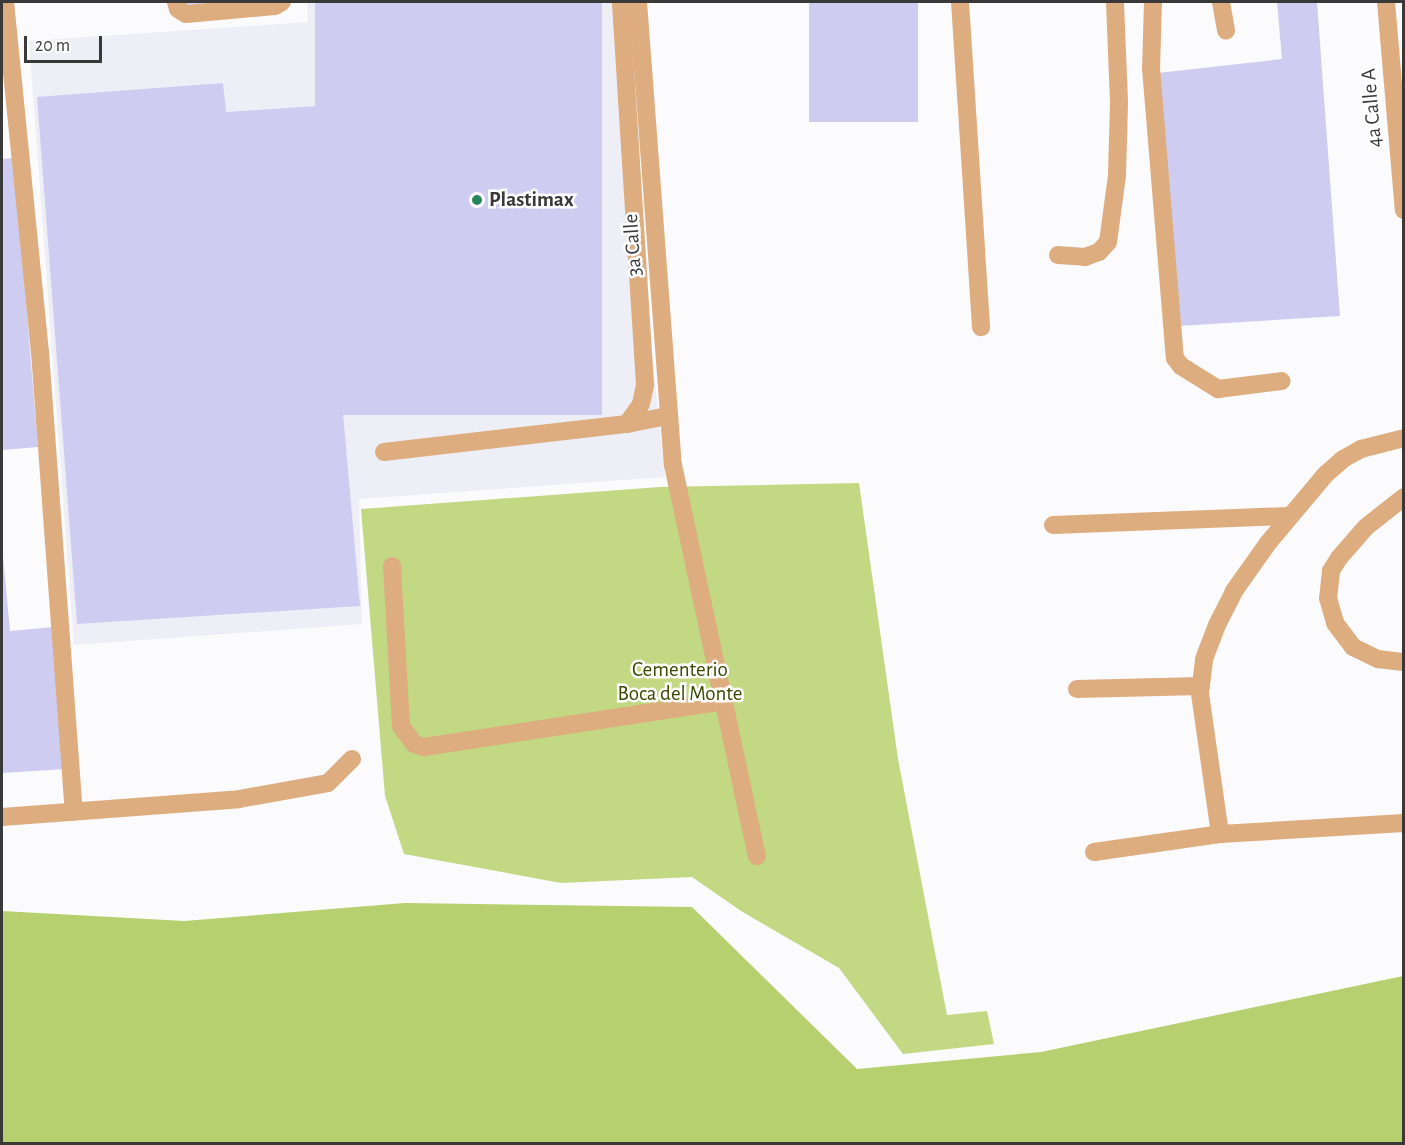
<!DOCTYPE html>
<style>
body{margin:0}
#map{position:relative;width:1405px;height:1145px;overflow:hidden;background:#fbfafc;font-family:"Alegreya Sans",sans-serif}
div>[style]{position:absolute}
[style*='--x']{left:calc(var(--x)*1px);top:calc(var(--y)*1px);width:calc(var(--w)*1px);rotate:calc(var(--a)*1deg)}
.built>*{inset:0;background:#eeeef7}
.green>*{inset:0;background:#c2d883}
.forest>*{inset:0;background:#b6cf6f}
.building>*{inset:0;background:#cecdf1;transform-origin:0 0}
.minor>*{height:18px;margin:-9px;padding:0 9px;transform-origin:9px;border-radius:9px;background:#ddad7f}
.dots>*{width:16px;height:16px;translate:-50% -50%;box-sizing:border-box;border:3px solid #fff;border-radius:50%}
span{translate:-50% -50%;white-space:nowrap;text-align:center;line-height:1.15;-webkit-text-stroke:5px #fff;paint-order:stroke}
.street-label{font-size:21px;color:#39393a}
.poi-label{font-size:21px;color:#39393a;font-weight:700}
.left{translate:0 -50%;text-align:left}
.park-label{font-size:21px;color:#3c4900}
.frame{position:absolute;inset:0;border:3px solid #39393a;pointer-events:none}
.scale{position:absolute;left:24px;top:36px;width:78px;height:27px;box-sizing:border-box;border:3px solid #39393a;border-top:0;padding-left:8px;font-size:18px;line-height:21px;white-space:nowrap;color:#39393a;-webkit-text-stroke:4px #fff;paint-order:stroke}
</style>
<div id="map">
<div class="built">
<div style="clip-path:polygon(307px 2px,615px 2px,665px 477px,359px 499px,362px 624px,74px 645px,29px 41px,308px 22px)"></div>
</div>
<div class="green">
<div style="clip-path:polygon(859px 483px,898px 759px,947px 1015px,987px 1011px,994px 1044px,903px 1054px,839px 968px,741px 911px,692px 877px,561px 883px,404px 854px,385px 796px,361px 509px,660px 487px)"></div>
</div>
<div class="forest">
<div style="clip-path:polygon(405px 903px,692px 907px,857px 1069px,1041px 1052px,1403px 976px,1403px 1143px,2px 1143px,2px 911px,184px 921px)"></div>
</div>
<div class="building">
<div style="clip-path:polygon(181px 2px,210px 2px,210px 3px,181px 5px)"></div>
<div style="left:315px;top:2px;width:287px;height:413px"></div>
<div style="left:809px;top:2px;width:109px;height:120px"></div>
<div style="clip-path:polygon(1277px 2px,1317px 2px,1340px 316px,1179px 326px,1158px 73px,1282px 59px)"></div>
<div style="clip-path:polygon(223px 83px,226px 112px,316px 106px,360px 606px,77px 624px,37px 97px)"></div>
<div style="clip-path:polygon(14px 158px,38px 447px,2px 450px,2px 159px)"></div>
<div style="clip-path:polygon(2px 545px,10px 631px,53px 627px,67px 769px,2px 773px)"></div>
</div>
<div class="minor">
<div style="--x:5;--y:2;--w:352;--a:84.3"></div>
<div style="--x:40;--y:352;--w:461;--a:85.8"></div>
<div style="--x:176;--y:2;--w:7;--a:74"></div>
<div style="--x:178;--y:9;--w:9;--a:32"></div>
<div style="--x:186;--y:14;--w:89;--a:-5.1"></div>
<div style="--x:275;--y:6;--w:8;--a:-30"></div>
<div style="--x:638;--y:2;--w:464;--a:85.7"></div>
<div style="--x:673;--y:465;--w:400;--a:77.9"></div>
<div style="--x:960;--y:2;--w:326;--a:86.3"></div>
<div style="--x:1153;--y:2;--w:66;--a:91.7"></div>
<div style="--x:1151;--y:68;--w:291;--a:85.3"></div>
<div style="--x:1175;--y:358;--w:10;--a:53"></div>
<div style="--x:1181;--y:366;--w:44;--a:31.9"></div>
<div style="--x:1218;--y:389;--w:64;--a:-7.1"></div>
<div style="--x:1221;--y:2;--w:29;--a:80"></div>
<div style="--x:1386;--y:2;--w:209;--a:85.1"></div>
<div style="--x:1058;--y:255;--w:27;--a:4"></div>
<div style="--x:1085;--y:257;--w:15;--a:-20"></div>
<div style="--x:1099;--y:252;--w:13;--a:-48"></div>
<div style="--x:1108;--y:242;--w:68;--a:-82.3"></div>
<div style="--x:1117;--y:175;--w:73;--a:-88.4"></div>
<div style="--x:1119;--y:102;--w:100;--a:-92.3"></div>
<div style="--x:627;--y:424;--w:41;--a:-11.3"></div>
<div style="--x:384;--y:452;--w:245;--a:-6.6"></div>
<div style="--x:627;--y:424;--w:24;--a:-55"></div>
<div style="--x:641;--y:404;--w:19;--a:-78"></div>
<div style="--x:645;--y:385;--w:384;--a:-93.6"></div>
<div style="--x:1404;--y:497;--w:48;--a:141.7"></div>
<div style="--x:1366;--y:527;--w:41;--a:131.1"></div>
<div style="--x:1339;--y:558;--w:15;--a:122"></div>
<div style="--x:1331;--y:571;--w:27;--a:96"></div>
<div style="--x:1328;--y:598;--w:26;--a:74"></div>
<div style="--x:1335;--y:623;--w:30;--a:53"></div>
<div style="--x:1353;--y:647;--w:28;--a:26"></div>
<div style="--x:1378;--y:659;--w:26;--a:7"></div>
<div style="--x:1053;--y:525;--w:235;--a:-2.2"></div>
<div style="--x:392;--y:566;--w:160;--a:86.8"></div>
<div style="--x:401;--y:726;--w:22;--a:54"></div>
<div style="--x:414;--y:744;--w:10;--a:17"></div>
<div style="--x:424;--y:747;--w:304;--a:-8.7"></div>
<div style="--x:1077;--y:689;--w:124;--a:-1.4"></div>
<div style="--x:2;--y:817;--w:238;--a:-4.3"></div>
<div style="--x:239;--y:799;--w:90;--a:-10.2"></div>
<div style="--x:328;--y:783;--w:34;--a:-45"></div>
<div style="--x:1220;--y:834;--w:142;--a:-98.1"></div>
<div style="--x:1200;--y:693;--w:34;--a:-83"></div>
<div style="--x:1204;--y:659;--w:36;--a:-69"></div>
<div style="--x:1217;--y:625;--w:38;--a:-63"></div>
<div style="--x:1234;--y:591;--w:59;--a:-54.7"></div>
<div style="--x:1268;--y:543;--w:90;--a:-50"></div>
<div style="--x:1326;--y:474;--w:23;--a:-41"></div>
<div style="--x:1343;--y:459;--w:21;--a:-29"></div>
<div style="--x:1361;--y:449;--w:44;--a:-14.3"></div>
<div style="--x:1094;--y:852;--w:127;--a:-8.1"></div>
<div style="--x:1220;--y:834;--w:184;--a:-3.4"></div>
</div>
<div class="dots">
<div style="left:477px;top:200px;background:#25865f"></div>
</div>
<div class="street-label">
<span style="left:1372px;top:108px;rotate:-95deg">4a Calle A</span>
<span style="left:633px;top:245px;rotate:-94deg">3a Calle</span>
</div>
<div class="poi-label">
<span class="left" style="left:489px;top:200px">Plastimax</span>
</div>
<div class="park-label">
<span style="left:680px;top:682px">Cementerio<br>Boca del Monte</span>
</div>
<div class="frame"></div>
<div class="scale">20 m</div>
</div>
